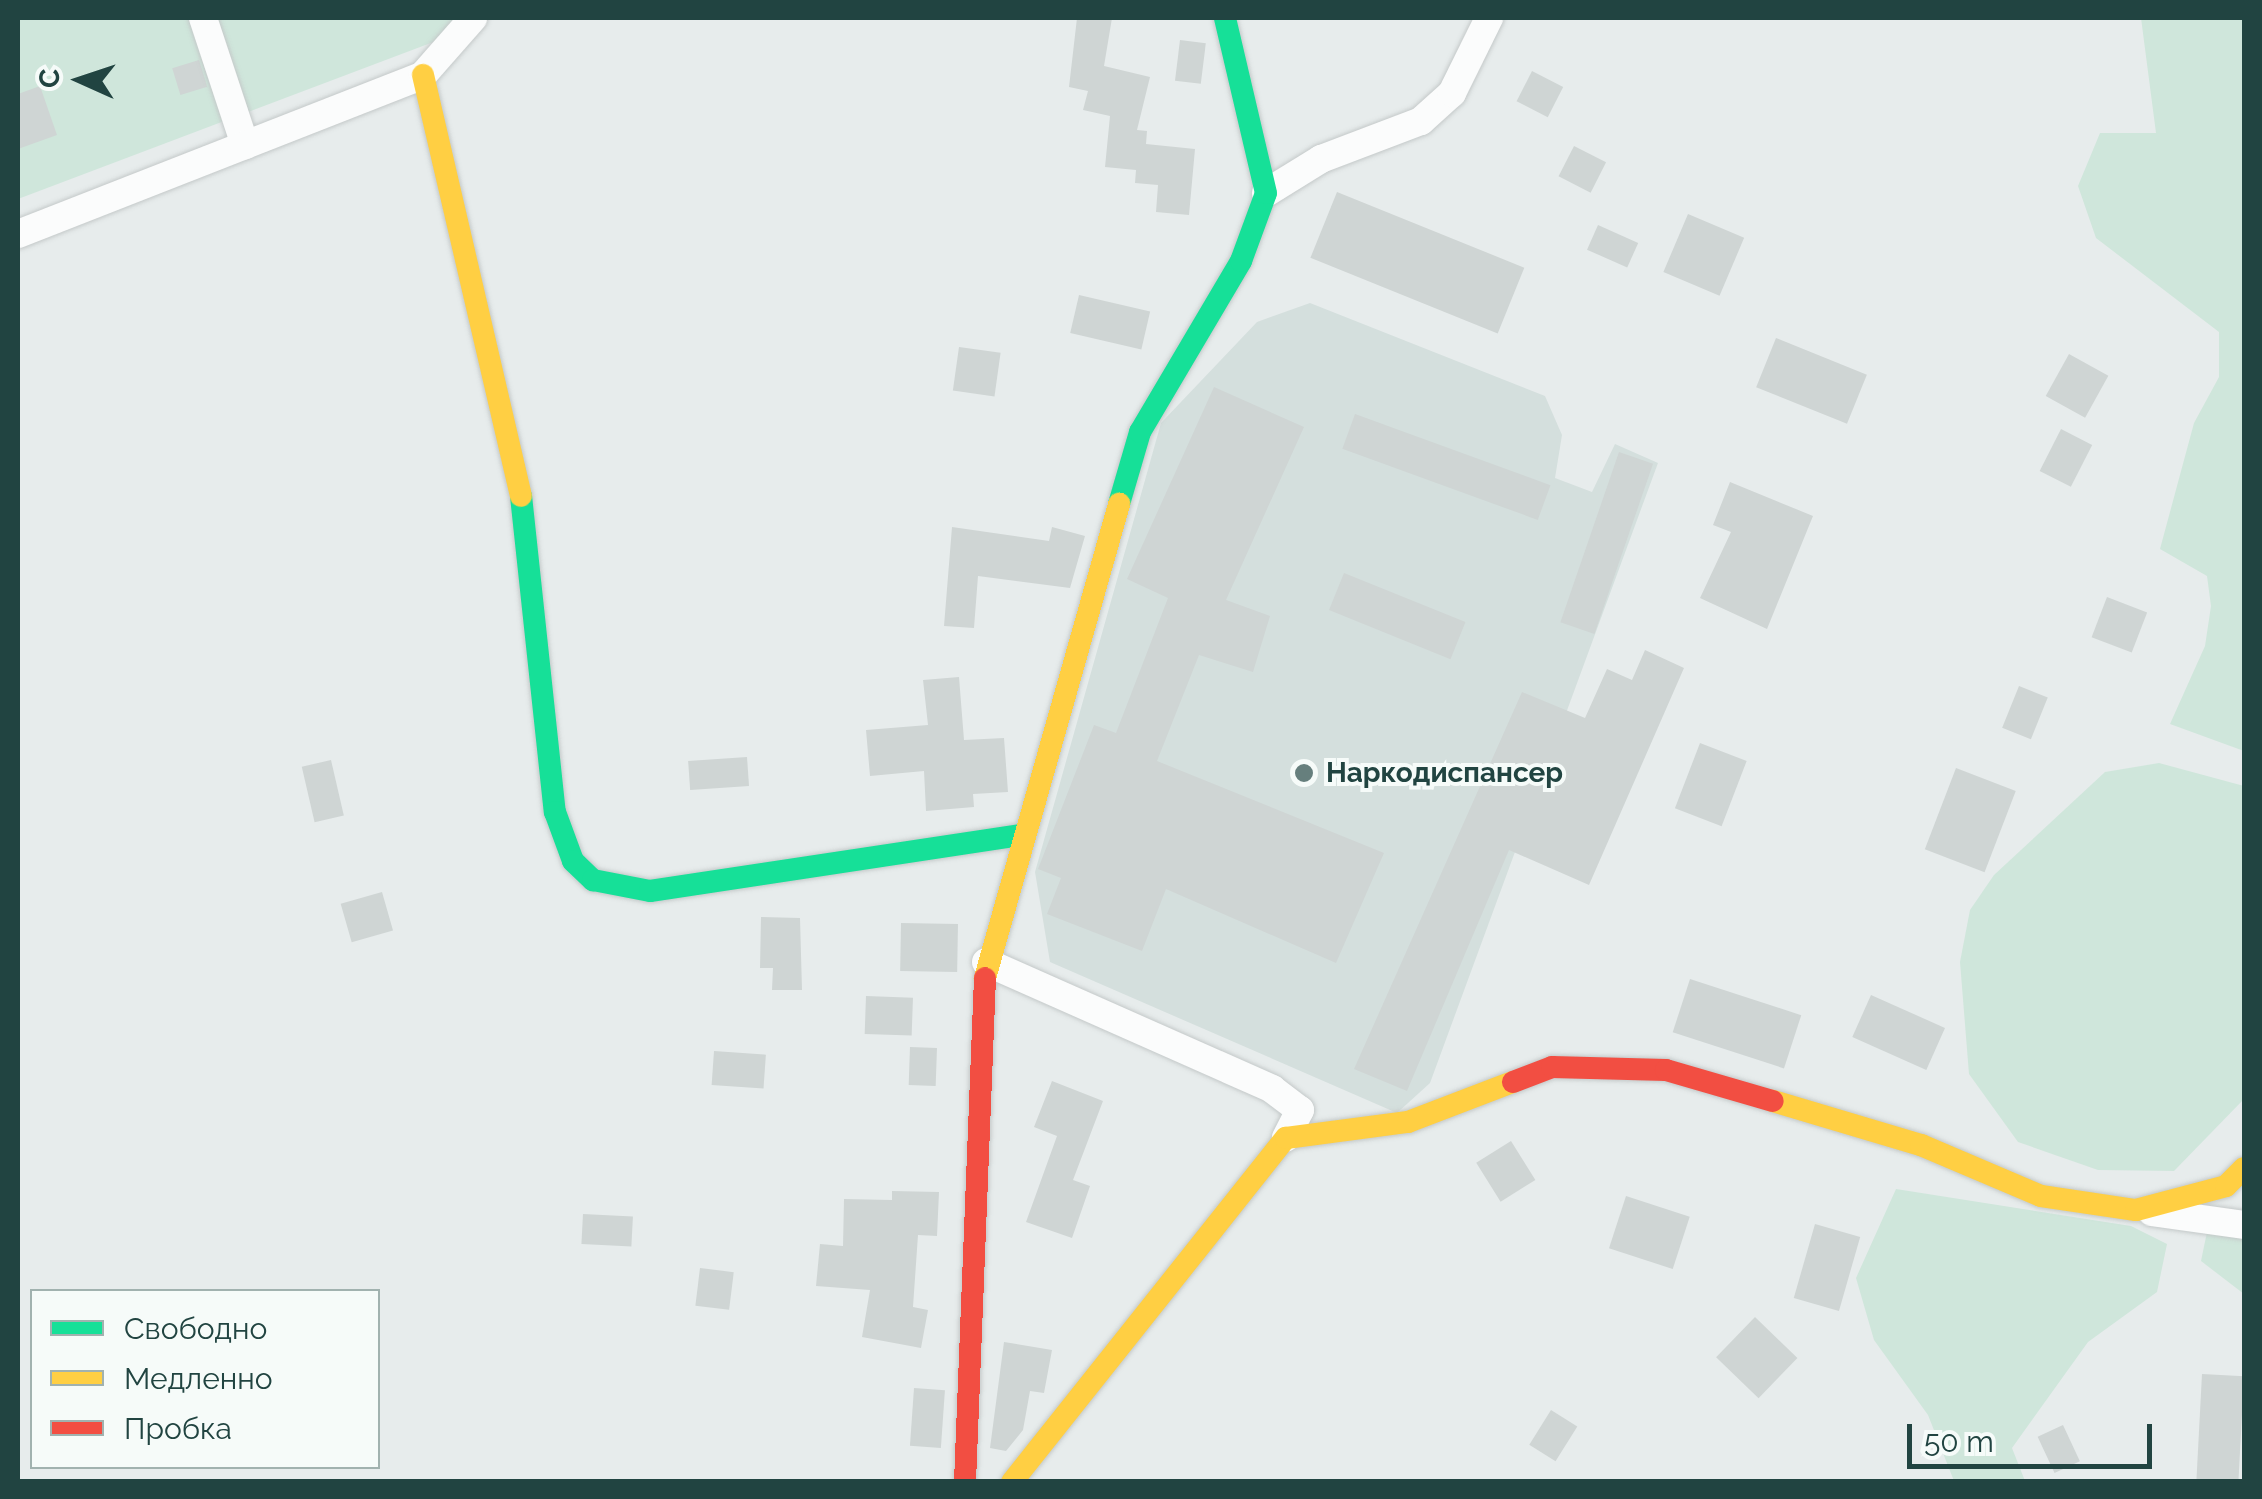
<!DOCTYPE html>
<meta charset="utf-8">
<style>
body{margin:0}
#map{position:relative;width:2262px;height:1499px;overflow:hidden;background:#e7ecec;font-family:Raleway,sans-serif}
div>[style]{position:absolute}
[style*='--x']{left:calc(var(--x)*1px);top:calc(var(--y)*1px);width:calc(var(--w)*1px);rotate:calc(var(--a)*1deg)}
.built>*{inset:0;background:#d4dfdd}
.green>*{inset:0;background:#cfe6db}
.building>*{inset:0;background:#cfd5d4;transform-origin:0 0}
.roads{filter:drop-shadow(0 0 2px #c4c9c9) drop-shadow(0 0 2px #c4c9c9)}
.street>*{height:28px;margin:-14px;padding:0 14px;transform-origin:14px;border-radius:14px;background:#fbfcfc}
.fast>*{height:22px;margin:-11px;padding:0 11px;transform-origin:11px;border-radius:11px;background:#16e098}
.slow>*{height:22px;margin:-11px;padding:0 11px;transform-origin:11px;border-radius:11px;background:#ffcf43}
.jam>*{height:22px;margin:-11px;padding:0 11px;transform-origin:11px;border-radius:11px;background:#f24e42}
.dots>*{width:28px;height:28px;translate:-50% -50%;box-sizing:border-box;border:5px solid #f6fbf9;border-radius:50%}
span{translate:-50% -50%;white-space:nowrap;text-align:center;line-height:1.15;-webkit-text-stroke:8px #f6fbf9;paint-order:stroke}
.poi-label{font-size:28px;color:#214441;font-weight:700}
.left{translate:0 -50%;text-align:left}
.frame{position:absolute;inset:0;border:20px solid #214441;pointer-events:none}
.legend{position:absolute;left:30px;top:1289px;width:350px;height:180px;box-sizing:border-box;background:#f6fbf9;border:2px solid #a1b2af;margin:0;padding:12px 18px;list-style:none;font-size:30px;color:#214441}
.legend li{display:flex;align-items:center;gap:20px;height:50px}
.legend b{width:50px;border:2px solid #a1b2af}
.north{position:absolute;left:30px;top:30px;width:100px;height:100px;-webkit-text-stroke:8px #f6fbf9;paint-order:stroke;rotate:273deg;font-size:28px;font-weight:700;line-height:40px;text-align:center;color:#214441}
.north::after{content:'';display:block;margin:auto;width:35px;height:45px;background:#214441;clip-path:polygon(50% 0,100% 100%,50% 72%,0 100%)}
.scale{position:absolute;left:1907px;top:1424px;width:245px;height:45px;box-sizing:border-box;border:5px solid #214441;border-top:0;padding-left:12px;font-size:30px;line-height:35px;white-space:nowrap;color:#214441;-webkit-text-stroke:8px #f6fbf9;paint-order:stroke}
</style>
<div id="map">
<div class="built">
<div style="clip-path:polygon(1310px 303px,1545px 396px,1562px 435px,1555px 478px,1592px 492px,1615px 444px,1658px 463px,1430px 1083px,1397px 1113px,1050px 962px,1035px 872px,1161px 423px,1257px 322px)"></div>
</div>
<div class="green">
<div style="clip-path:polygon(18px 18px,456px 18px,436px 41px,18px 199px)"></div>
<div style="clip-path:polygon(2141px 18px,2244px 18px,2244px 751px,2170px 724px,2205px 646px,2211px 606px,2207px 576px,2160px 549px,2194px 423px,2219px 377px,2219px 332px,2096px 238px,2078px 186px,2100px 133px,2156px 133px)"></div>
<div style="clip-path:polygon(2159px 763px,2244px 786px,2244px 1099px,2174px 1171px,2098px 1170px,2018px 1142px,1969px 1074px,1960px 962px,1970px 910px,1994px 875px,2105px 772px)"></div>
<div style="clip-path:polygon(1896px 1189px,2131px 1226px,2167px 1244px,2157px 1292px,2088px 1342px,2012px 1448px,2025px 1481px,1954px 1481px,1928px 1415px,1874px 1340px,1856px 1278px)"></div>
<div style="clip-path:polygon(2207px 1232px,2244px 1238px,2244px 1294px,2201px 1261px)"></div>
</div>
<div class="building">
<div style="clip-path:polygon(1077px 18px,1112px 18px,1104px 66px,1150px 77px,1137px 130px,1147px 131px,1146px 144px,1195px 149px,1189px 215px,1156px 212px,1158px 185px,1135px 183px,1136px 170px,1105px 167px,1110px 116px,1083px 110px,1088px 91px,1069px 87px)"></div>
<div style="left:1180px;top:40px;width:26px;height:41px;rotate:7deg"></div>
<div style="left:199px;top:60px;width:28px;height:28px;rotate:73deg"></div>
<div style="left:1532px;top:71px;width:35px;height:34px;rotate:27deg"></div>
<div style="clip-path:polygon(40px 86px,57px 135px,18px 149px,18px 94px)"></div>
<div style="left:1574px;top:146px;width:36px;height:34px;rotate:27deg"></div>
<div style="left:1337px;top:192px;width:202px;height:71px;rotate:22deg"></div>
<div style="left:1688px;top:214px;width:61px;height:63px;rotate:23deg"></div>
<div style="left:1598px;top:225px;width:44px;height:27px;rotate:24deg"></div>
<div style="left:1079px;top:295px;width:73px;height:39px;rotate:13deg"></div>
<div style="left:1776px;top:338px;width:98px;height:53px;rotate:22deg"></div>
<div style="left:959px;top:347px;width:42px;height:44px;rotate:8deg"></div>
<div style="left:2069px;top:354px;width:45px;height:48px;rotate:29deg"></div>
<div style="clip-path:polygon(1214px 387px,1304px 427px,1226px 600px,1270px 616px,1253px 672px,1199px 655px,1157px 761px,1384px 853px,1336px 963px,1166px 889px,1142px 951px,1047px 914px,1061px 878px,1038px 869px,1094px 725px,1116px 733px,1168px 598px,1127px 579px)"></div>
<div style="left:1355px;top:414px;width:208px;height:37px;rotate:20deg"></div>
<div style="left:2061px;top:429px;width:35px;height:47px;rotate:27deg"></div>
<div style="left:1619px;top:452px;width:36px;height:180px;rotate:19deg"></div>
<div style="clip-path:polygon(1730px 482px,1813px 516px,1767px 629px,1700px 598px,1731px 532px,1713px 525px)"></div>
<div style="clip-path:polygon(952px 527px,1049px 541px,1052px 527px,1085px 536px,1070px 588px,978px 576px,974px 628px,944px 626px)"></div>
<div style="left:1344px;top:573px;width:131px;height:40px;rotate:22deg"></div>
<div style="left:2107px;top:597px;width:43px;height:43px;rotate:21deg"></div>
<div style="clip-path:polygon(1645px 650px,1684px 668px,1589px 885px,1509px 850px,1407px 1091px,1354px 1069px,1522px 692px,1585px 718px,1607px 669px,1632px 680px)"></div>
<div style="clip-path:polygon(959px 677px,964px 740px,1004px 738px,1008px 792px,973px 794px,974px 807px,926px 811px,924px 771px,870px 776px,866px 730px,928px 725px,923px 680px)"></div>
<div style="left:2019px;top:686px;width:31px;height:45px;rotate:22deg"></div>
<div style="left:1700px;top:743px;width:50px;height:70px;rotate:21deg"></div>
<div style="left:747px;top:757px;width:29px;height:59px;rotate:86deg"></div>
<div style="left:331px;top:760px;width:57px;height:30px;rotate:77deg"></div>
<div style="left:1956px;top:768px;width:64px;height:87px;rotate:21deg"></div>
<div style="left:382px;top:892px;width:40px;height:43px;rotate:74deg"></div>
<div style="clip-path:polygon(761px 917px,800px 918px,802px 990px,772px 990px,773px 968px,760px 968px)"></div>
<div style="left:901px;top:923px;width:57px;height:48px;rotate:1deg"></div>
<div style="left:1690px;top:979px;width:117px;height:56px;rotate:18deg"></div>
<div style="left:1871px;top:995px;width:81px;height:46px;rotate:24deg"></div>
<div style="left:866px;top:996px;width:47px;height:38px;rotate:2deg"></div>
<div style="left:910px;top:1047px;width:27px;height:38px;rotate:2deg"></div>
<div style="left:714px;top:1051px;width:52px;height:34px;rotate:4deg"></div>
<div style="clip-path:polygon(1052px 1081px,1103px 1101px,1073px 1180px,1090px 1186px,1072px 1238px,1026px 1222px,1057px 1136px,1034px 1127px)"></div>
<div style="left:1511px;top:1141px;width:46px;height:41px;rotate:58deg"></div>
<div style="clip-path:polygon(892px 1191px,939px 1192px,937px 1236px,918px 1235px,913px 1307px,928px 1310px,921px 1348px,862px 1337px,870px 1290px,816px 1286px,820px 1244px,843px 1246px,844px 1199px,892px 1200px)"></div>
<div style="left:1626px;top:1196px;width:67px;height:55px;rotate:18deg"></div>
<div style="left:583px;top:1214px;width:50px;height:30px;rotate:3deg"></div>
<div style="left:1815px;top:1224px;width:47px;height:77px;rotate:16deg"></div>
<div style="left:700px;top:1268px;width:34px;height:38px;rotate:7deg"></div>
<div style="left:1755px;top:1317px;width:59px;height:56px;rotate:44deg"></div>
<div style="clip-path:polygon(1004px 1342px,1052px 1350px,1044px 1393px,1030px 1391px,1023px 1430px,1006px 1451px,990px 1448px)"></div>
<div style="left:2202px;top:1374px;width:42px;height:108px;rotate:3deg"></div>
<div style="left:914px;top:1388px;width:31px;height:58px;rotate:4deg"></div>
<div style="left:1551px;top:1410px;width:31px;height:41px;rotate:32deg"></div>
<div style="left:2063px;top:1425px;width:40px;height:28px;rotate:65deg"></div>
</div>
<div class="roads">
<div class="street">
<div style="--x:203;--y:18;--w:134;--a:71.7"></div>
<div style="--x:1266;--y:193;--w:65;--a:-31.7"></div>
<div style="--x:1321;--y:159;--w:107;--a:-20.8"></div>
<div style="--x:1421;--y:121;--w:42;--a:-42.1"></div>
<div style="--x:1452;--y:93;--w:84;--a:-63.7"></div>
<div style="--x:18;--y:234;--w:435;--a:-21.4"></div>
<div style="--x:423;--y:75;--w:76;--a:-48.7"></div>
<div style="--x:986;--y:962;--w:313;--a:23.9"></div>
<div style="--x:1272;--y:1089;--w:35;--a:37"></div>
<div style="--x:1300;--y:1110;--w:31;--a:117"></div>
<div style="--x:2152;--y:1212;--w:93;--a:8"></div>
</div>
<div class="fast">
<div style="--x:521;--y:496;--w:318;--a:83.9"></div>
<div style="--x:555;--y:812;--w:52;--a:69.8"></div>
<div style="--x:573;--y:861;--w:28;--a:44"></div>
<div style="--x:593;--y:880;--w:58;--a:10.9"></div>
<div style="--x:650;--y:891;--w:374;--a:-8.6"></div>
<div style="--x:1119;--y:504;--w:75;--a:-73.7"></div>
<div style="--x:1140;--y:432;--w:199;--a:-59.4"></div>
<div style="--x:1241;--y:261;--w:72;--a:-69.8"></div>
<div style="--x:1266;--y:193;--w:180;--a:-103.2"></div>
</div>
<div class="slow">
<div style="--x:423;--y:75;--w:432;--a:76.9"></div>
<div style="--x:985;--y:978;--w:493;--a:-74.2"></div>
<div style="--x:1773;--y:1101;--w:154;--a:16.6"></div>
<div style="--x:1921;--y:1145;--w:130;--a:23"></div>
<div style="--x:2041;--y:1196;--w:96;--a:8.4"></div>
<div style="--x:2136;--y:1210;--w:93;--a:-14.9"></div>
<div style="--x:2226;--y:1186;--w:25;--a:-45"></div>
<div style="--x:1012;--y:1482;--w:440;--a:-51.5"></div>
<div style="--x:1286;--y:1138;--w:123;--a:-7.5"></div>
<div style="--x:1408;--y:1122;--w:112;--a:-20.9"></div>
</div>
<div class="jam">
<div style="--x:1513;--y:1082;--w:42;--a:-21"></div>
<div style="--x:1552;--y:1067;--w:114;--a:1.5"></div>
<div style="--x:1666;--y:1070;--w:111;--a:16.2"></div>
<div style="--x:965;--y:1482;--w:504;--a:-87.73"></div>
</div>
</div>
<div class="dots">
<div style="left:1304px;top:773px;background:#667f7d"></div>
</div>
<div class="poi-label">
<span class="left" style="left:1326px;top:773px">Наркодиспансер</span>
</div>
<div class="frame"></div>
<ul class="legend">
<li><b style="height:12px;background:#16e098"></b>Свободно</li>
<li><b style="height:12px;background:#ffcf43"></b>Медленно</li>
<li><b style="height:12px;background:#f24e42"></b>Пробка</li>
</ul>
<div class="north">С</div>
<div class="scale">50 m</div>
</div>
